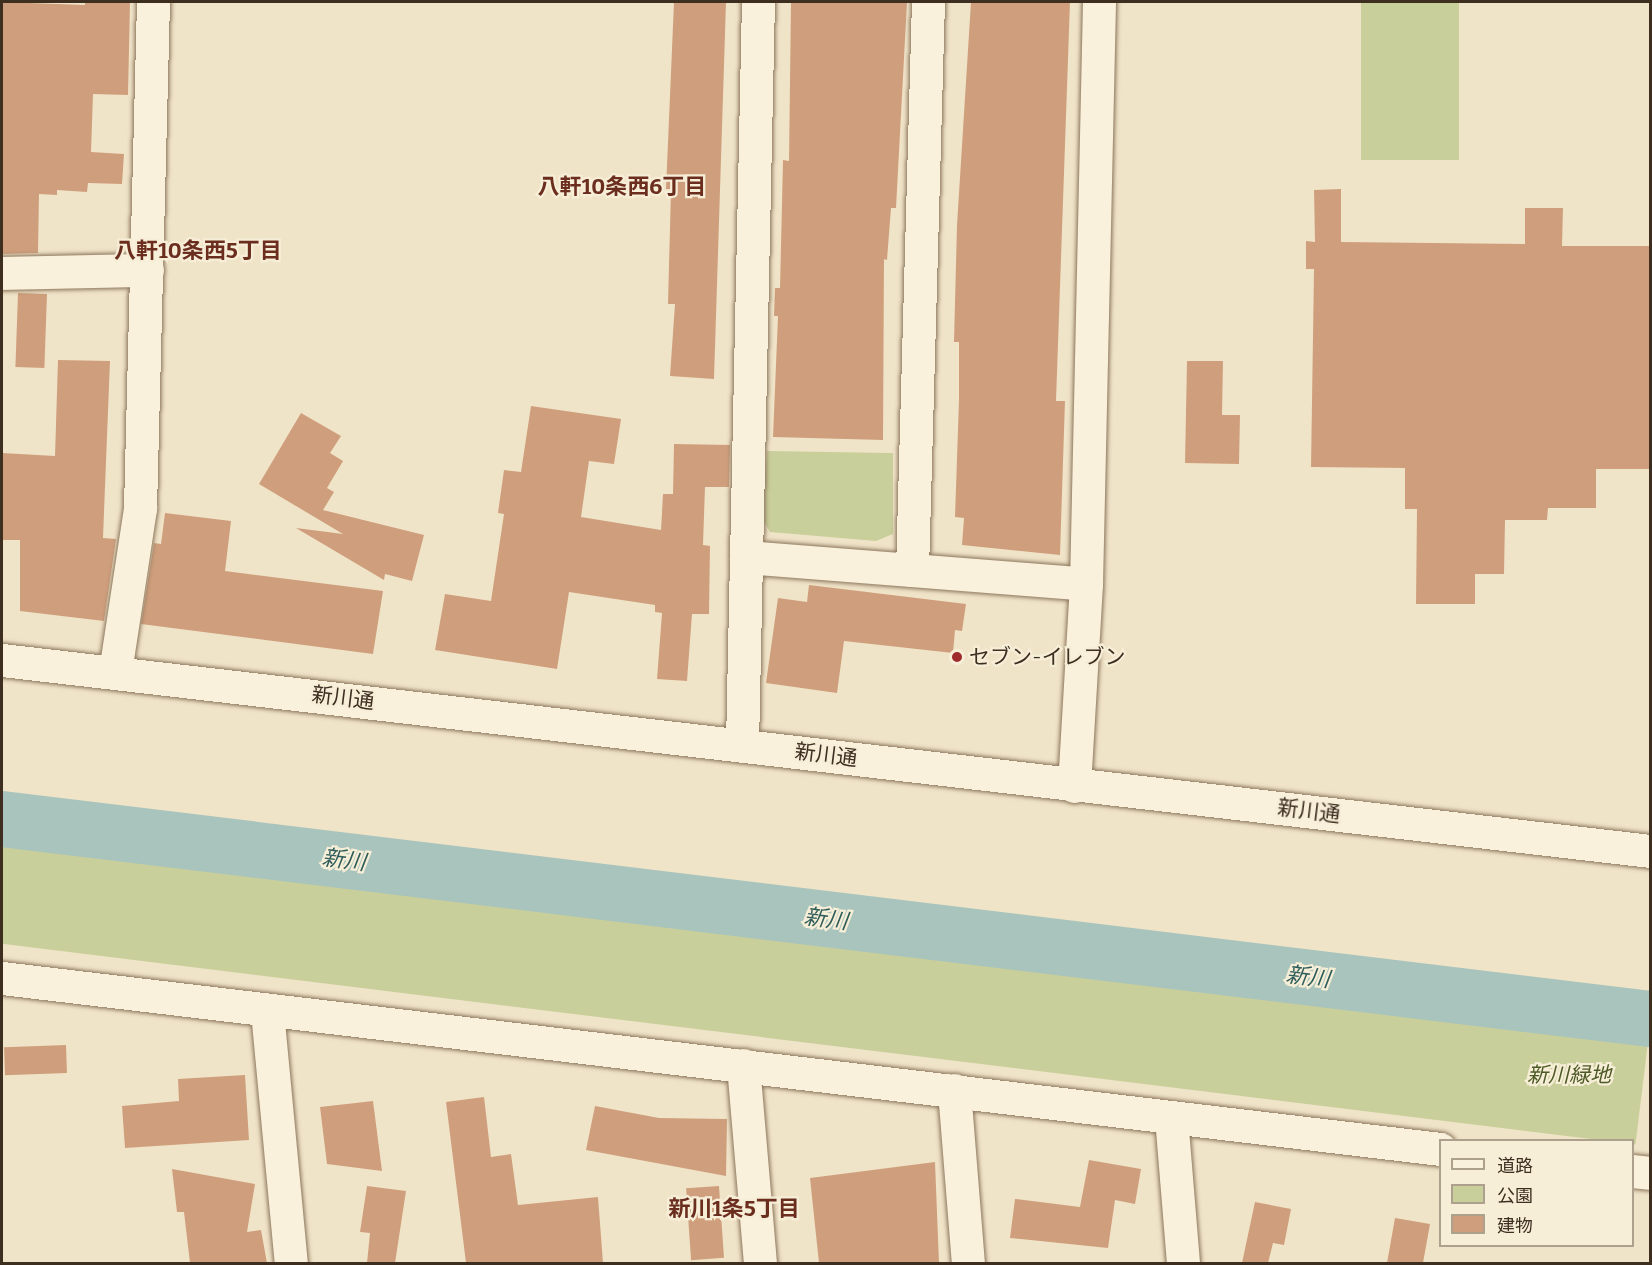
<!DOCTYPE html>
<meta charset="utf-8">
<style>
body{margin:0}
#map{position:relative;width:1652px;height:1265px;overflow:hidden;background:#f0e4c8;font-family:Bitter,"Noto Sans JP",serif}
div>[style]{position:absolute}
[style*='--x']{left:calc(var(--x)*1px);top:calc(var(--y)*1px);width:calc(var(--w)*1px);rotate:calc(var(--a)*1deg)}
.green>*{inset:0;background:#c9cf9b;transform-origin:0 0}
.river>*{height:56px;margin:-28px;padding:0 28px;transform-origin:28px;border-radius:28px;background:#a9c4bc}
.building>*{inset:0;background:#cf9f7d;transform-origin:0 0}
.roads{filter:drop-shadow(0 0 2px #8d765c) drop-shadow(0 0 2px #8d765c)}
.minor>*{height:33px;margin:-16.5px;padding:0 16.5px;transform-origin:16.5px;border-radius:16.5px;background:#faf1dc}
.dots>*{width:16px;height:16px;translate:-50% -50%;box-sizing:border-box;border:3px solid #f7eed8;border-radius:50%}
span{translate:-50% -50%;white-space:nowrap;text-align:center;line-height:1.15;-webkit-text-stroke:4.5px #f7eed8;paint-order:stroke}
.poi-label{font-size:21px;color:#3d2e20}
.left{translate:0 -50%;text-align:left}
.street-label{font-size:21px;color:#3d2e20}
.park-label{font-size:21px;color:#4d5a26;font-style:italic}
.neighbourhood-label{font-size:22px;color:#6b2e1e;font-weight:700}
.water-label{font-size:22px;color:#2f5d5a;font-style:italic}
.frame{position:absolute;inset:0;border:3px solid #3d2e20;pointer-events:none}
.legend{position:absolute;left:1439px;top:1139px;width:195px;height:108px;box-sizing:border-box;background:#f7eed8;border:2px solid #ada18e;margin:0;padding:8px 10px;list-style:none;font-size:18px;color:#3d2e20}
.legend li{display:flex;align-items:center;gap:12px;height:30px}
.legend b{width:30px;border:2px solid #ada18e}
</style>
<div id="map">
<div class="green">
<div style="left:1361px;top:2px;width:98px;height:158px"></div>
<div style="clip-path:polygon(767px 451px,893px 453px,893px 534px,876px 541px,770px 532px,761px 517px)"></div>
<div style="left:2px;top:835px;width:1659px;height:108px;rotate:7deg"></div>
</div>
<div class="river">
<div style="--x:2;--y:819;--w:1660;--a:6.92"></div>
</div>
<div class="building">
<div style="clip-path:polygon(2px 2px,85px 5px,85px 2px,130px 2px,128px 95px,93px 94px,91px 152px,124px 154px,122px 184px,88px 183px,87px 192px,57px 190px,57px 195px,39px 194px,38px 253px,2px 254px)"></div>
<div style="clip-path:polygon(674px 2px,726px 2px,714px 379px,670px 376px,675px 304px,668px 304px,671px 189px,666px 189px)"></div>
<div style="clip-path:polygon(791px 2px,907px 2px,896px 208px,891px 208px,887px 260px,884px 259px,883px 440px,773px 437px,778px 316px,774px 316px,775px 288px,780px 288px,783px 160px,789px 161px)"></div>
<div style="clip-path:polygon(971px 2px,1070px 2px,1056px 401px,1065px 401px,1060px 555px,962px 545px,964px 518px,955px 517px,959px 400px,959px 342px,954px 342px,957px 225px)"></div>
<div style="clip-path:polygon(1341px 189px,1341px 242px,1525px 244px,1525px 208px,1563px 208px,1562px 246px,1650px 246px,1650px 469px,1596px 469px,1596px 508px,1548px 508px,1547px 520px,1505px 520px,1504px 574px,1475px 574px,1475px 604px,1416px 604px,1417px 509px,1405px 509px,1405px 468px,1311px 467px,1314px 269px,1306px 269px,1306px 241px,1315px 242px,1314px 190px)"></div>
<div style="left:18px;top:293px;width:29px;height:74px;rotate:2deg"></div>
<div style="clip-path:polygon(58px 360px,110px 361px,103px 538px,116px 539px,104px 621px,20px 611px,20px 540px,2px 540px,2px 453px,55px 456px)"></div>
<div style="clip-path:polygon(1187px 361px,1223px 361px,1222px 415px,1240px 415px,1239px 464px,1185px 463px)"></div>
<div style="clip-path:polygon(531px 406px,621px 419px,614px 464px,589px 461px,581px 517px,661px 530px,663px 494px,673px 494px,674px 444px,730px 445px,729px 487px,705px 487px,703px 545px,710px 546px,709px 614px,692px 614px,687px 681px,657px 679px,662px 613px,655px 612px,655px 605px,569px 592px,557px 669px,435px 650px,445px 594px,491px 601px,504px 514px,498px 513px,504px 470px,521px 472px)"></div>
<div style="clip-path:polygon(301px 413px,341px 436px,330px 453px,343px 461px,327px 488px,334px 492px,323px 510px,424px 535px,412px 581px,385px 574px,384px 580px,296px 528px,343px 534px,259px 484px)"></div>
<div style="clip-path:polygon(165px 513px,231px 521px,225px 571px,383px 591px,373px 654px,141px 624px,154px 543px,161px 544px)"></div>
<div style="clip-path:polygon(809px 585px,966px 604px,962px 631px,955px 630px,953px 653px,844px 641px,837px 693px,766px 683px,778px 598px,807px 602px)"></div>
<div style="left:66px;top:1045px;width:28px;height:62px;rotate:88deg"></div>
<div style="clip-path:polygon(245px 1075px,249px 1140px,125px 1148px,122px 1106px,179px 1101px,178px 1079px)"></div>
<div style="clip-path:polygon(484px 1097px,491px 1157px,511px 1154px,518px 1205px,598px 1197px,603px 1263px,466px 1263px,446px 1102px)"></div>
<div style="clip-path:polygon(373px 1101px,382px 1171px,327px 1164px,320px 1107px)"></div>
<div style="clip-path:polygon(595px 1106px,659px 1118px,727px 1119px,726px 1176px,586px 1150px)"></div>
<div style="clip-path:polygon(1089px 1160px,1141px 1169px,1135px 1204px,1115px 1200px,1108px 1248px,1010px 1238px,1015px 1199px,1080px 1207px)"></div>
<div style="clip-path:polygon(935px 1162px,939px 1263px,819px 1263px,810px 1178px)"></div>
<div style="clip-path:polygon(172px 1169px,255px 1184px,247px 1232px,261px 1230px,267px 1263px,190px 1263px,184px 1212px,177px 1212px)"></div>
<div style="clip-path:polygon(367px 1186px,406px 1191px,395px 1263px,367px 1263px,370px 1233px,360px 1232px)"></div>
<div style="left:719px;top:1186px;width:72px;height:33px;rotate:86deg"></div>
<div style="clip-path:polygon(1255px 1202px,1291px 1209px,1284px 1245px,1273px 1243px,1268px 1263px,1242px 1263px)"></div>
<div style="clip-path:polygon(1395px 1218px,1430px 1224px,1423px 1263px,1387px 1263px)"></div>
</div>
<div class="roads">
<div class="minor">
<div style="--x:2;--y:273;--w:145;--a:-1.2"></div>
<div style="--x:746;--y:557;--w:341;--a:4.5"></div>
<div style="--x:912;--y:570;--w:568;--a:-88.39"></div>
<div style="--x:2;--y:660;--w:1659;--a:6.61"></div>
<div style="--x:115;--y:672;--w:166;--a:-81.3"></div>
<div style="--x:140;--y:508;--w:506;--a:-88.53"></div>
<div style="--x:742;--y:745;--w:743;--a:-88.77"></div>
<div style="--x:1074;--y:786;--w:202;--a:-86.6"></div>
<div style="--x:1086;--y:584;--w:582;--a:-88.72"></div>
<div style="--x:2;--y:978;--w:1448;--a:6.78"></div>
<div style="--x:267;--y:1011;--w:254;--a:84.6"></div>
<div style="--x:743;--y:1065;--w:200;--a:85.1"></div>
<div style="--x:954;--y:1090;--w:175;--a:85.4"></div>
<div style="--x:1171;--y:1117;--w:147;--a:85.3"></div>
<div style="--x:1632;--y:1171;--w:18;--a:6"></div>
</div>
</div>
<div class="dots">
<div style="left:957px;top:657px;background:#9e2a2b"></div>
</div>
<div class="poi-label">
<span class="left" style="left:969px;top:657px">セブン-イレブン</span>
</div>
<div class="street-label">
<span style="left:343px;top:698px;rotate:7deg">新川通</span>
<span style="left:826px;top:755px;rotate:7deg">新川通</span>
<span style="left:1309px;top:811px;rotate:7deg">新川通</span>
</div>
<div class="park-label">
<span style="left:1569px;top:1075px">新川緑地</span>
</div>
<div class="neighbourhood-label">
<span style="left:622px;top:187px">八軒10条西6丁目</span>
<span style="left:198px;top:251px">八軒10条西5丁目</span>
<span style="left:734px;top:1209px">新川1条5丁目</span>
</div>
<div class="water-label">
<span style="left:344px;top:860px;rotate:7deg">新川</span>
<span style="left:826px;top:919px;rotate:7deg">新川</span>
<span style="left:1308px;top:977px;rotate:7deg">新川</span>
</div>
<div class="frame"></div>
<ul class="legend">
<li><b style="height:8px;background:#faf1dc"></b>道路</li>
<li><b style="height:16px;background:#c9cf9b"></b>公園</li>
<li><b style="height:16px;background:#cf9f7d"></b>建物</li>
</ul>
</div>
